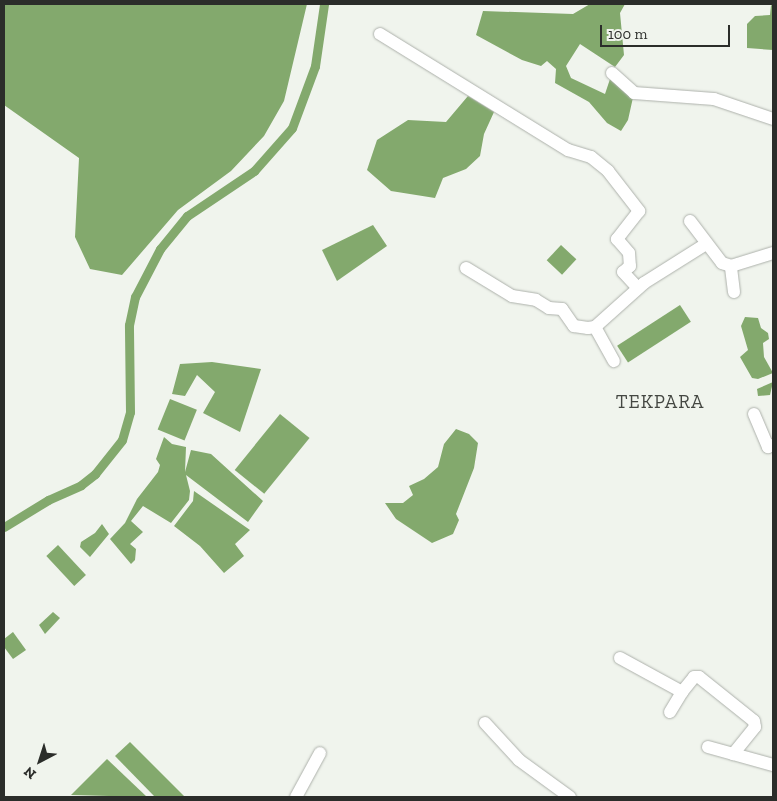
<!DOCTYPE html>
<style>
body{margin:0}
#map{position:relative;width:777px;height:801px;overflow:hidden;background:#f0f4ed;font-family:"Zilla Slab",serif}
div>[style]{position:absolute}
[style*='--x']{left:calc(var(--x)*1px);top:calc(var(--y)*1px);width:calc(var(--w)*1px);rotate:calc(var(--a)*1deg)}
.water>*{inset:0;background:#83a96d;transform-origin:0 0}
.canal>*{height:9px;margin:-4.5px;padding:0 4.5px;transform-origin:4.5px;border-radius:4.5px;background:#83a96d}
.roads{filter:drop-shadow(0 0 1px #adb1ab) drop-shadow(0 0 1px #adb1ab)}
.minor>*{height:12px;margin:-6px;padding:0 6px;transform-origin:6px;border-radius:6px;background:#fff}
span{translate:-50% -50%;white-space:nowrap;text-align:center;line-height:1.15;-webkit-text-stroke:4px #f0f4ed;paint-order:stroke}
.quarter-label{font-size:19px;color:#444742;letter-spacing:1px}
.frame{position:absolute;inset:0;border:5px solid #2b2d2a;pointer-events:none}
.north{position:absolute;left:15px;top:736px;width:50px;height:50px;-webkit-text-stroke:4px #f0f4ed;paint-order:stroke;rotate:220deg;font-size:14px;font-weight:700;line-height:20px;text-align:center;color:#2b2d2a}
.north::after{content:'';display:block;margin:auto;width:18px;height:22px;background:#2b2d2a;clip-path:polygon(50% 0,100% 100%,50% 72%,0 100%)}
.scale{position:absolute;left:600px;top:25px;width:130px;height:22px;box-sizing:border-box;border:2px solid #2b2d2a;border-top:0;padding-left:6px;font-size:15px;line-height:18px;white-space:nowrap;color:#2b2d2a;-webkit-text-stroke:4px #f0f4ed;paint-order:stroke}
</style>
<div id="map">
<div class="water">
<div style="clip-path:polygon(4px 4px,307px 4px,284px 101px,264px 136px,231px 171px,178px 210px,122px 275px,90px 269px,75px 237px,79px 158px,4px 105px)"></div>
<div style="clip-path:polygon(590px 4px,625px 4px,620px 13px,624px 55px,615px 67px,580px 44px,566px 66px,571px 78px,605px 94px,612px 73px,634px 93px,628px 120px,621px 131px,607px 123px,589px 102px,555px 83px,556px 69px,547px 61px,541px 66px,522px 60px,476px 35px,483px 11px,573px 14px)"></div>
<div style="clip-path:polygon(771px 5px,773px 6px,773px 50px,747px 48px,747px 24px,755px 16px,770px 15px)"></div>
<div style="clip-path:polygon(468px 96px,494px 112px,484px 134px,480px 156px,466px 169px,443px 178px,435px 198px,391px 191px,367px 170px,377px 140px,408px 120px,446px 122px)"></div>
<div style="clip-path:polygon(373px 225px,387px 246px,337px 281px,322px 250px)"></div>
<div style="left:561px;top:245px;width:21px;height:21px;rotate:43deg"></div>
<div style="left:680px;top:305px;width:20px;height:75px;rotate:57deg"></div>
<div style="clip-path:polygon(745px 317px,758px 318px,761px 328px,768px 333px,769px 339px,763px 343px,764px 357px,773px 373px,758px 379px,752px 378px,740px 357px,748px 350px,741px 326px)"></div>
<div style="clip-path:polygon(212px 362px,261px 369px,240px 432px,203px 413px,215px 392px,197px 375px,185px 396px,172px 394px,180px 364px)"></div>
<div style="clip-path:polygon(773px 382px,770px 395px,758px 396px,757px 389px)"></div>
<div style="left:170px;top:399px;width:29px;height:33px;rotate:22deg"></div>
<div style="left:280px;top:414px;width:38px;height:72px;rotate:39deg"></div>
<div style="clip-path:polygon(456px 429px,469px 434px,478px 443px,474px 468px,456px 514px,459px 520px,453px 534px,432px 543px,396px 519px,385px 503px,403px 503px,413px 495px,409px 486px,424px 479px,438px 467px,444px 444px)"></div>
<div style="clip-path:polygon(164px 437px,172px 444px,186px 447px,185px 472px,191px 450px,211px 454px,263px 501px,248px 522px,186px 475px,190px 491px,189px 500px,171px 523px,143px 506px,131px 521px,143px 532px,130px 544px,136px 549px,135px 560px,131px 564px,110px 539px,125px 523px,137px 499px,158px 472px,160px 465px,156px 459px)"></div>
<div style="clip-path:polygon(194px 491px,250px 530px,235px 544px,244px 556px,224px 573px,200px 546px,174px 526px,193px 501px)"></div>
<div style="clip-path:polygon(102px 524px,109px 534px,90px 557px,80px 547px,81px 542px,95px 533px)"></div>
<div style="left:58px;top:545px;width:41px;height:16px;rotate:47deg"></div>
<div style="clip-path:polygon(53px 612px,60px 618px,45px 634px,39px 625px)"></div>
<div style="clip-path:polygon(13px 632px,26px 650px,13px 659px,4px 647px,4px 639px)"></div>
<div style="clip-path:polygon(130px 742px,185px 797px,155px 797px,115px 756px)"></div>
<div style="clip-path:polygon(107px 759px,147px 797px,71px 795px)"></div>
</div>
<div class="canal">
<div style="--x:4;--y:527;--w:52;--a:-31.5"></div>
<div style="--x:48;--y:500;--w:36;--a:-24"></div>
<div style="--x:81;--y:485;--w:18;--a:-38"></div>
<div style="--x:95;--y:474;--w:43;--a:-51.5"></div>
<div style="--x:122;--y:440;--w:29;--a:-74"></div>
<div style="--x:130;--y:412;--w:87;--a:-90.7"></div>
<div style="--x:129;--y:325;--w:29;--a:-78"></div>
<div style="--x:135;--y:297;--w:54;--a:-62.5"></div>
<div style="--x:160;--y:249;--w:43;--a:-50.7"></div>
<div style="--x:187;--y:216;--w:81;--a:-33.9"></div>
<div style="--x:254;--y:171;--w:57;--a:-48.5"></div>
<div style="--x:292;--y:128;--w:66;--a:-69.6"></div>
<div style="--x:315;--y:66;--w:63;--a:-81.7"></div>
</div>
<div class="roads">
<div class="minor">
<div style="--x:380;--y:34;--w:221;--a:31.7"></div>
<div style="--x:568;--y:150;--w:24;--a:17"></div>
<div style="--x:591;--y:157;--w:22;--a:39"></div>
<div style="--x:608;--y:171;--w:51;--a:52.2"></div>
<div style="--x:639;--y:211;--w:36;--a:128"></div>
<div style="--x:617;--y:239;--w:18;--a:49"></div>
<div style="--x:629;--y:253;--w:13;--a:86"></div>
<div style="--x:630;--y:266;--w:9;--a:139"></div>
<div style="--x:623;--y:272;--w:22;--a:47"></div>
<div style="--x:612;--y:73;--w:30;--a:42"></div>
<div style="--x:634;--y:93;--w:80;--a:4.3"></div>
<div style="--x:714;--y:99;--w:62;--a:18.7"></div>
<div style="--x:690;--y:221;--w:53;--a:52.7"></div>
<div style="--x:722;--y:263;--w:9;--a:18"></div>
<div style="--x:466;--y:268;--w:54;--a:31.3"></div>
<div style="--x:512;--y:296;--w:24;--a:9"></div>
<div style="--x:536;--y:300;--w:15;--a:32"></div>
<div style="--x:549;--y:308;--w:13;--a:4"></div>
<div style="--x:562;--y:309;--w:21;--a:55"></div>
<div style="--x:574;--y:326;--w:14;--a:8"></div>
<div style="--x:588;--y:328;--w:7;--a:-8"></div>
<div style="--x:595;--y:327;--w:66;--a:-41.9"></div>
<div style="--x:644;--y:283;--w:73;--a:-32.2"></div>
<div style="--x:734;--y:292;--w:26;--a:-97"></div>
<div style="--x:731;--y:266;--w:44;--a:-17.2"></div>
<div style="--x:595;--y:327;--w:39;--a:61"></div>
<div style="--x:754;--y:414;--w:36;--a:67"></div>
<div style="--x:768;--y:447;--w:5;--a:-22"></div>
<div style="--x:620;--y:658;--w:71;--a:28.7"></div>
<div style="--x:682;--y:692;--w:19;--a:-51"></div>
<div style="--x:694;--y:677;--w:5;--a:0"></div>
<div style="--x:699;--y:677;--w:70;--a:38.7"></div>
<div style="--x:754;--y:721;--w:6;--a:81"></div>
<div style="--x:755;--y:727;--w:35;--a:129"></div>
<div style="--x:670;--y:712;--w:23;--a:-59"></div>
<div style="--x:485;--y:723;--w:50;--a:47.4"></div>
<div style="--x:519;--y:760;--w:63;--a:36"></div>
<div style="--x:708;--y:747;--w:67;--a:15.5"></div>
<div style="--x:296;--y:797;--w:50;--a:-61.4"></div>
</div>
</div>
<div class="quarter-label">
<span style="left:660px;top:402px">TEKPARA</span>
</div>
<div class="frame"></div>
<div class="north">N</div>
<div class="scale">100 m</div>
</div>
